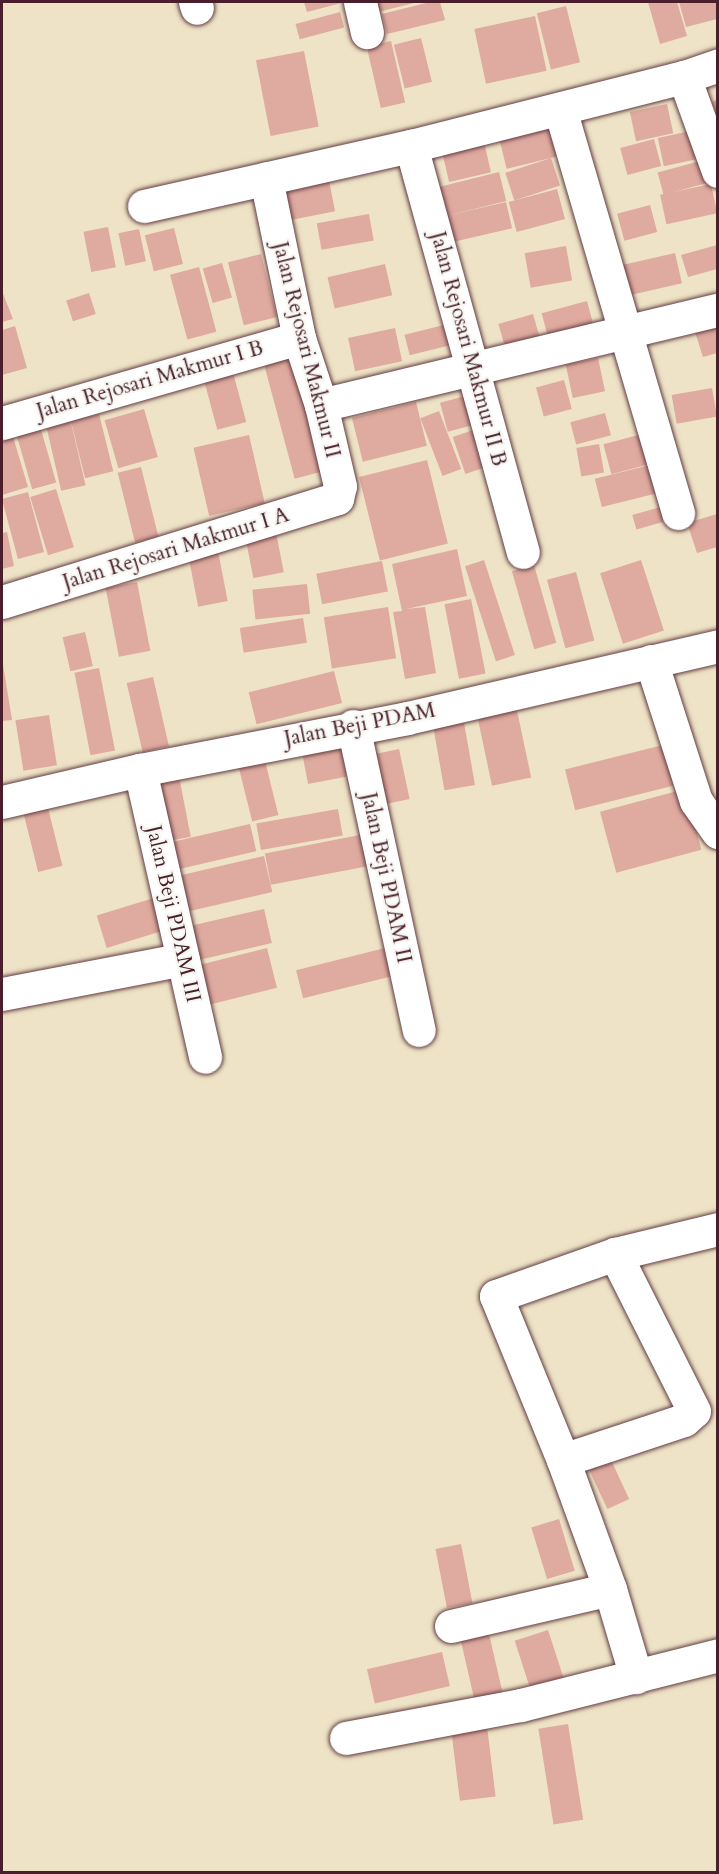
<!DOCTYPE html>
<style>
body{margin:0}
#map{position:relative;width:719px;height:1874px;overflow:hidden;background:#eee3c6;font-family:Cardo,serif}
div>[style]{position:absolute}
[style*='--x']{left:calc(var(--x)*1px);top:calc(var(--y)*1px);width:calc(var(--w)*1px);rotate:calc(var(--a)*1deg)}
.building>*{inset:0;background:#dfaa9f;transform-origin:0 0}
.roads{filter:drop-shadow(0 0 2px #633c42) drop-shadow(0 0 2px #633c42)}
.minor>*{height:33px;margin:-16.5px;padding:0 16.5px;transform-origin:16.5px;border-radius:16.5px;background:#fff}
span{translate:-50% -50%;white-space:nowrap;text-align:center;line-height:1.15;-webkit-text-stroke:4.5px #f6f6f2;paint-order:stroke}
.street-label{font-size:21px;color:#4a1f2b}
.frame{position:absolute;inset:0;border:3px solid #4a1f2b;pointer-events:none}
</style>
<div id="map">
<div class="building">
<div style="clip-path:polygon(304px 2px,345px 2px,307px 12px)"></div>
<div style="clip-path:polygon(376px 2px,418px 2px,378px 12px)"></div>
<div style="clip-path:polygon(430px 2px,440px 2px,445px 20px,387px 34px,382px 14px)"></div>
<div style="clip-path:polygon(648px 2px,677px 2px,687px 36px,660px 44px)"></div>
<div style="clip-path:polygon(679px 2px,717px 2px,717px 19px,686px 27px)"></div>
<div style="left:566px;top:6px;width:58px;height:30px;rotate:76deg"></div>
<div style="left:340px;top:12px;width:16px;height:46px;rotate:75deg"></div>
<div style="left:535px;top:16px;width:56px;height:62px;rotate:78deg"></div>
<div style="left:421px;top:38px;width:45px;height:28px;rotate:76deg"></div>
<div style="left:391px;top:41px;width:63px;height:25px;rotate:77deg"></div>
<div style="left:304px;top:51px;width:77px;height:49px;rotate:79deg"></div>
<div style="clip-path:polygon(717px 100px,717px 118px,712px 102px)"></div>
<div style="left:667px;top:104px;width:30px;height:38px;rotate:78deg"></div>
<div style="left:555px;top:127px;width:29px;height:57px;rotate:76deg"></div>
<div style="left:695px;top:130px;width:29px;height:38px;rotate:78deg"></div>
<div style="left:654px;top:139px;width:28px;height:35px;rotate:75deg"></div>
<div style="left:484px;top:142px;width:31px;height:43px;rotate:77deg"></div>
<div style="left:551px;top:158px;width:29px;height:48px;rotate:72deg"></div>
<div style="left:704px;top:160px;width:23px;height:48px;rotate:75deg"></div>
<div style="left:499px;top:172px;width:30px;height:62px;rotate:76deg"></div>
<div style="left:328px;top:175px;width:37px;height:45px;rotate:79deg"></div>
<div style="left:711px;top:184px;width:30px;height:52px;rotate:78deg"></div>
<div style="left:557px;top:189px;width:31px;height:50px;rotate:75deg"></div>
<div style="left:506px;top:202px;width:27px;height:62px;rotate:77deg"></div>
<div style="left:650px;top:205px;width:28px;height:34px;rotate:75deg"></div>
<div style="left:369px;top:214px;width:27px;height:53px;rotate:80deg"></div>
<div style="left:108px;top:227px;width:41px;height:25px;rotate:79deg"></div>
<div style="left:174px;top:228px;width:37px;height:30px;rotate:76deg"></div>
<div style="left:139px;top:229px;width:33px;height:21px;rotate:78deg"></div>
<div style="clip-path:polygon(717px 245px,717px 269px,688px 277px,681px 255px)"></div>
<div style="left:566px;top:246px;width:35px;height:42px;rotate:80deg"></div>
<div style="left:675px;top:253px;width:31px;height:55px;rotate:77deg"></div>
<div style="left:261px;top:254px;width:65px;height:34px;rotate:76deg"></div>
<div style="left:222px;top:263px;width:36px;height:20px;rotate:74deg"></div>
<div style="left:385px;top:264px;width:32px;height:59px;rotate:77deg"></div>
<div style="left:199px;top:267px;width:67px;height:30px;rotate:75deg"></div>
<div style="clip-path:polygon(2px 291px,13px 319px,2px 322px)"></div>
<div style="left:89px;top:293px;width:22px;height:24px;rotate:72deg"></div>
<div style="left:587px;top:301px;width:30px;height:47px;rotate:75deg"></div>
<div style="left:533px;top:314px;width:32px;height:36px;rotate:74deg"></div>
<div style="clip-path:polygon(717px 321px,717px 353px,703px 357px,694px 329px)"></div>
<div style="left:456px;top:322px;width:21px;height:53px;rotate:76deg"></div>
<div style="clip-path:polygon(15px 326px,27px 368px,2px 375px,2px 330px)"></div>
<div style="left:395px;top:328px;width:34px;height:48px;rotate:78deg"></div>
<div style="left:297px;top:356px;width:118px;height:34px;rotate:75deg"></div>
<div style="left:598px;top:358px;width:34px;height:33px;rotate:78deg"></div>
<div style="left:231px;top:365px;width:59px;height:30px;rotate:75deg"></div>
<div style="left:564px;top:380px;width:30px;height:29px;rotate:75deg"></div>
<div style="left:712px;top:388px;width:29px;height:41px;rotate:80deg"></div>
<div style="left:469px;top:395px;width:30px;height:30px;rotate:75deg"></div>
<div style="left:416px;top:402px;width:45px;height:66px;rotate:76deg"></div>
<div style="left:144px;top:409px;width:50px;height:41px;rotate:74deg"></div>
<div style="left:439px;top:411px;width:62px;height:20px;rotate:69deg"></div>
<div style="left:605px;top:413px;width:23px;height:36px;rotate:75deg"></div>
<div style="left:99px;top:414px;width:59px;height:29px;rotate:76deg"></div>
<div style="left:70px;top:418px;width:69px;height:25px;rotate:77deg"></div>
<div style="left:38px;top:419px;width:66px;height:25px;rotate:74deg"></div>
<div style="left:482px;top:427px;width:39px;height:31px;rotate:71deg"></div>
<div style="clip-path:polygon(11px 430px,28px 487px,2px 495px,2px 433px)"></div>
<div style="left:642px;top:434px;width:31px;height:40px;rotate:75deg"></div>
<div style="left:249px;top:435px;width:70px;height:57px;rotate:77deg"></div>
<div style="left:599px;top:444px;width:29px;height:23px;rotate:80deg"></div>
<div style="left:427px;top:460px;width:86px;height:70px;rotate:76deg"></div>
<div style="left:654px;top:464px;width:29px;height:61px;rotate:76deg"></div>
<div style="left:141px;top:467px;width:72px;height:24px;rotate:76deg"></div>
<div style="left:56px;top:489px;width:61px;height:27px;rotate:73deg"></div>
<div style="left:28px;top:492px;width:62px;height:27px;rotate:75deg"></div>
<div style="left:664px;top:506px;width:15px;height:33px;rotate:74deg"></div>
<div style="clip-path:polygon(717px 514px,717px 547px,697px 553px,687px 523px)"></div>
<div style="left:275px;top:527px;width:46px;height:31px;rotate:79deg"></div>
<div style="clip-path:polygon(7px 532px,14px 566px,2px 569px,2px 533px)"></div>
<div style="left:217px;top:546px;width:56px;height:30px;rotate:79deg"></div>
<div style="clip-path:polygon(457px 549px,467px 596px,406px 609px,425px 607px,436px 673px,405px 679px,393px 612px,402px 611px,392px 564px)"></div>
<div style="left:484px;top:560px;width:100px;height:20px;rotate:72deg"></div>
<div style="left:641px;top:560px;width:74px;height:43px;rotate:72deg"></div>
<div style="left:382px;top:561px;width:31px;height:67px;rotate:79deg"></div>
<div style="left:534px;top:565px;width:81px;height:23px;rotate:74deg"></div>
<div style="left:576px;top:572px;width:71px;height:30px;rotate:75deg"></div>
<div style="left:137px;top:582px;width:70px;height:32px;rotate:79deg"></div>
<div style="left:307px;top:584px;width:30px;height:55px;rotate:84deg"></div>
<div style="left:471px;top:599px;width:76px;height:27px;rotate:79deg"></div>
<div style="left:388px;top:607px;width:52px;height:65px;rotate:81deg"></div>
<div style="left:303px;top:618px;width:25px;height:64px;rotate:81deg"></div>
<div style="left:85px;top:632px;width:35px;height:23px;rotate:77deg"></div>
<div style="clip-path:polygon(2px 658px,12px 720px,2px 721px)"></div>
<div style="left:99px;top:668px;width:84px;height:25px;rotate:79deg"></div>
<div style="left:334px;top:671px;width:33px;height:88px;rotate:76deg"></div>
<div style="left:153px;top:677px;width:71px;height:27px;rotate:77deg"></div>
<div style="left:516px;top:706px;width:73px;height:40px;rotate:78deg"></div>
<div style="left:49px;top:715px;width:51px;height:34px;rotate:81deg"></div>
<div style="left:463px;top:717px;width:69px;height:31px;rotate:80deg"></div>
<div style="left:346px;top:743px;width:33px;height:45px;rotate:79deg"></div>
<div style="left:663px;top:745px;width:42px;height:101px;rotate:76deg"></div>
<div style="left:262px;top:749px;width:68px;height:27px;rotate:76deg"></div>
<div style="left:399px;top:749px;width:51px;height:28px;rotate:78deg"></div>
<div style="left:177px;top:766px;width:72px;height:32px;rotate:79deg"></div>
<div style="left:685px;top:789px;width:63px;height:88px;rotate:75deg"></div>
<div style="left:45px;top:796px;width:72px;height:25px;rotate:76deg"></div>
<div style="left:338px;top:809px;width:27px;height:83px;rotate:80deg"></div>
<div style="left:250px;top:824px;width:28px;height:91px;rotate:77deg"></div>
<div style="left:365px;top:834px;width:32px;height:102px;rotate:79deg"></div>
<div style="left:264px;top:856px;width:37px;height:91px;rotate:77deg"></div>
<div style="left:157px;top:897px;width:34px;height:63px;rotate:73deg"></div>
<div style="left:264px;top:909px;width:35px;height:75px;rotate:77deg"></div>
<div style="left:397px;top:945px;width:29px;height:104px;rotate:76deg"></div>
<div style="left:267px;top:948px;width:41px;height:77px;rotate:76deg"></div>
<div style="left:611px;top:1460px;width:43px;height:24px;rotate:65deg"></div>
<div style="left:559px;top:1519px;width:54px;height:29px;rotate:73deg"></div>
<div style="left:461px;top:1544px;width:60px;height:26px;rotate:79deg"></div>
<div style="left:548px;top:1630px;width:60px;height:35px;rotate:72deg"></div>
<div style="left:489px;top:1634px;width:65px;height:29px;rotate:77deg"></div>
<div style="left:442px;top:1652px;width:35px;height:77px;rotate:77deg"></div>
<div style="left:486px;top:1718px;width:79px;height:36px;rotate:83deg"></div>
<div style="left:568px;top:1724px;width:97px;height:30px;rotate:81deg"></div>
</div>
<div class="roads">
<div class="minor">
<div style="--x:195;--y:2;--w:6;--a:72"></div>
<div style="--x:360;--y:2;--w:31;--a:77"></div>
<div style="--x:684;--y:77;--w:100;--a:70.1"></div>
<div style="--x:560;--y:109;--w:421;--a:73.7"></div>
<div style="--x:411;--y:146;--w:421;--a:74.6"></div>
<div style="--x:144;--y:206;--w:274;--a:-12.7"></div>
<div style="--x:411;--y:146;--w:282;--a:-14.2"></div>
<div style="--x:684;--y:77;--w:36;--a:-19"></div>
<div style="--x:321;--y:405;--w:408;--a:-13.5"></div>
<div style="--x:2;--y:423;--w:309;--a:-16"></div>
<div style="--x:2;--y:602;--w:351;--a:-17.2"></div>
<div style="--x:337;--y:498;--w:12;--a:-76"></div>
<div style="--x:340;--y:486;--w:83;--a:-103.2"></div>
<div style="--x:321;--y:405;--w:71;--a:-108.2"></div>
<div style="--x:299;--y:338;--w:163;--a:-101.7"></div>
<div style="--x:651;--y:661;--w:147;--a:72.2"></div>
<div style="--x:696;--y:801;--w:38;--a:55"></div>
<div style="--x:353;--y:726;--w:311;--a:77.8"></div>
<div style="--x:140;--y:770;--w:294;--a:77.2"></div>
<div style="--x:2;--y:802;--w:142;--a:-13.1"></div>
<div style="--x:140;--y:770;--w:272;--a:-11"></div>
<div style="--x:407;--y:718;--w:319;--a:-13"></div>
<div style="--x:2;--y:994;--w:184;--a:-10.9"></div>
<div style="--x:563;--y:1460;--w:177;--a:-112.2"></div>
<div style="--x:496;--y:1296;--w:126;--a:-19.4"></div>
<div style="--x:610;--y:1589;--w:137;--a:-110"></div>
<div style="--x:563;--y:1460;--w:127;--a:-18.3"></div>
<div style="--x:684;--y:1420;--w:13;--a:-42"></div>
<div style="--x:694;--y:1411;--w:176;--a:-116.7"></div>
<div style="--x:615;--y:1254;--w:106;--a:-13.6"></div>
<div style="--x:451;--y:1626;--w:163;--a:-13.1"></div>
<div style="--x:610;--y:1589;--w:92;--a:73.5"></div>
<div style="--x:346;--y:1738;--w:178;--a:-10.7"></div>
<div style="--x:521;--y:1705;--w:203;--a:-14.2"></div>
</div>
</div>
<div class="street-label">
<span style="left:468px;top:349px;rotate:75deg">Jalan Rejosari Makmur II B</span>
<span style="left:306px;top:350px;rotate:76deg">Jalan Rejosari Makmur II</span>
<span style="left:150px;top:380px;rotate:-16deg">Jalan Rejosari Makmur I B</span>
<span style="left:176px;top:549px;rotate:-17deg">Jalan Rejosari Makmur I A</span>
<span style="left:360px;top:725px;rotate:-11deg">Jalan Beji PDAM</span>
<span style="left:386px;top:878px;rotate:78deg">Jalan Beji PDAM II</span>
<span style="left:173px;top:914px;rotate:77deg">Jalan Beji PDAM III</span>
</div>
<div class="frame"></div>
</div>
